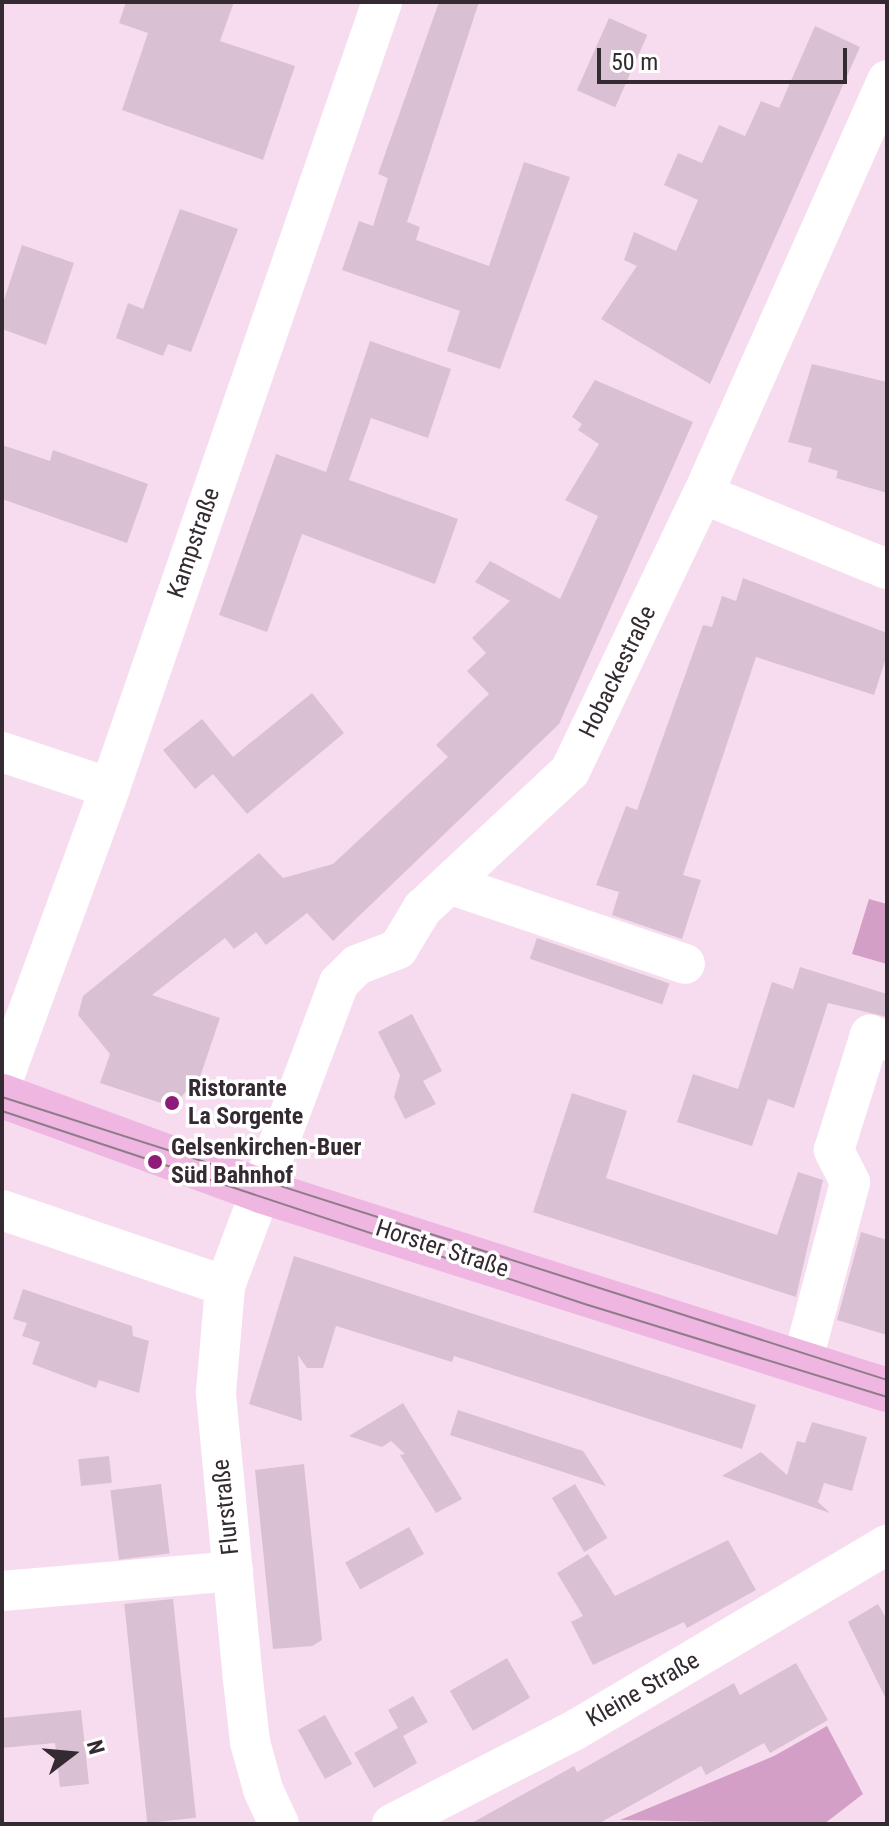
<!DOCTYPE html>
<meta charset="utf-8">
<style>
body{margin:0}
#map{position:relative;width:889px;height:1826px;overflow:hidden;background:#f7dcef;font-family:"Roboto Condensed",sans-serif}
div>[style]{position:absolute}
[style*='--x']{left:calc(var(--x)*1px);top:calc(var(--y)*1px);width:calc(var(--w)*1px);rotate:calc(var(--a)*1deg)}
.green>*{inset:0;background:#d49fc6}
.building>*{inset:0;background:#dac0d3;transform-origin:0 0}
.minor>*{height:40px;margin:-20px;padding:0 20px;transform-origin:20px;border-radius:20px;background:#fff}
.major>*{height:44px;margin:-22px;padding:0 22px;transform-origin:22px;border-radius:22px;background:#efb6e2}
.tram>*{height:2px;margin:-1px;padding:0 1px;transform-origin:1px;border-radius:1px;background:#8e7c88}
.dots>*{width:22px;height:22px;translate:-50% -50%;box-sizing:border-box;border:4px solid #fff;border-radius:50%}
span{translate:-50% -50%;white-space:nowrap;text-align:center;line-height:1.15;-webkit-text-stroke:7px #fff;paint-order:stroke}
.street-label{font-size:24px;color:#342a31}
.poi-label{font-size:24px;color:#342a31;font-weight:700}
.left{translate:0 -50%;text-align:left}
.frame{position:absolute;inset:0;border:4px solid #342a31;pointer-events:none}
.north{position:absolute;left:32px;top:1714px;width:80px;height:80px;-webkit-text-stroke:6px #fff;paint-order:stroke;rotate:74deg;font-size:22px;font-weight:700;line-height:32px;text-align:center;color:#342a31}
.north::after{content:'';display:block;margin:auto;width:28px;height:36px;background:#342a31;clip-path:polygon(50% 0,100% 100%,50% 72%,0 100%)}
.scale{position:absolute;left:597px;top:48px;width:250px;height:36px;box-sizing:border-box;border:4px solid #342a31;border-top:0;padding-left:10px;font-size:24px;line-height:28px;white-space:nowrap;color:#342a31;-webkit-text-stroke:6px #fff;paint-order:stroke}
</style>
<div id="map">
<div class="green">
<div style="clip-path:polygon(869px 899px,887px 904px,887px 964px,852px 954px)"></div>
<div style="clip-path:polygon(827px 1726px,863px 1794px,824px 1824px,620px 1820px,774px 1756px)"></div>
</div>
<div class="building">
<div style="clip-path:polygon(126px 2px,234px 2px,220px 41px,295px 66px,263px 160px,122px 110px,148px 33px,119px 23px)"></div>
<div style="clip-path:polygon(439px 2px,479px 2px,407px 222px,420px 227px,416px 240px,489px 266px,524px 162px,570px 177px,500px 369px,447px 351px,460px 311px,342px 270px,359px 221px,373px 226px,388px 178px,378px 174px)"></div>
<div style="left:609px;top:18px;width:42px;height:79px;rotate:24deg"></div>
<div style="clip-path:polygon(815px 26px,860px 47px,710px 384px,601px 319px,637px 266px,624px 260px,634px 232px,676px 251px,698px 200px,664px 185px,678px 153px,702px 163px,719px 125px,745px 136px,761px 101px,779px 108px)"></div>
<div style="clip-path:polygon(180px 209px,238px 229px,191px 352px,168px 344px,163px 356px,116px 338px,128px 303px,143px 309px)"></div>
<div style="clip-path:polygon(22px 245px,74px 263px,46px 345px,2px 329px,2px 306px)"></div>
<div style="clip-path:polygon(370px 341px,451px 369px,428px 438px,371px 418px,349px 480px,458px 519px,435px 584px,302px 534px,267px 632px,219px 615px,276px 454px,326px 472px)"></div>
<div style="clip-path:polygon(812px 364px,887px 382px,887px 493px,836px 478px,838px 471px,808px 462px,812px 448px,788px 442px)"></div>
<div style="clip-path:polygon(595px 380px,693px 422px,559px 724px,333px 941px,307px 913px,266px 945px,256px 932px,234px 949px,225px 938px,152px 995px,220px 1018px,200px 1077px,176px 1102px,167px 1105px,100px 1083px,110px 1054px,78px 1015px,83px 996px,259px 853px,283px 878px,333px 864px,448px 757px,436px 745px,489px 694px,467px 671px,486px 653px,472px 638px,510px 601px,475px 582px,490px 561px,560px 599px,598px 516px,565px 500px,599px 444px,578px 430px,582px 424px,572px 417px)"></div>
<div style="clip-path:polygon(2px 445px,50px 461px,53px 450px,148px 484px,127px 543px,2px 499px)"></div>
<div style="clip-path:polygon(743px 578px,887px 633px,887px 655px,874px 695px,756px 657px,683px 875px,701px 880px,682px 939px,612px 915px,619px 892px,596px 885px,626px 806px,637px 810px,703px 625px,712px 627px,722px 596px,736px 601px)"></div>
<div style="clip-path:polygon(312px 693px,344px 733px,247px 814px,213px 774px,195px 789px,163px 750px,202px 719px,233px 757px)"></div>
<div style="left:537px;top:938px;width:140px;height:22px;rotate:19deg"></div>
<div style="clip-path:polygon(800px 967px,887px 994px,887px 1017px,828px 1003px,794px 1108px,768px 1099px,752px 1146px,677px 1122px,693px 1074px,738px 1089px,772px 982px,793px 989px)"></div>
<div style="clip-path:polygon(412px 1014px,442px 1071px,423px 1081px,436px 1104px,405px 1119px,394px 1097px,400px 1075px,378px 1032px)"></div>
<div style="clip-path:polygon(572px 1093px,627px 1111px,606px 1178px,777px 1235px,798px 1172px,823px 1180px,796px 1297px,533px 1212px)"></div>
<div style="clip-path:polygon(861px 1232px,887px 1240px,887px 1335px,837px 1320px)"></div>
<div style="clip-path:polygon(294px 1256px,756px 1405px,742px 1449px,454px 1356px,452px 1362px,336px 1326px,323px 1368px,307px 1368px,298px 1355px,302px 1421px,249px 1404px)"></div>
<div style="clip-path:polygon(23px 1289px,132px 1326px,133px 1336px,149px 1341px,139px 1393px,99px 1380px,96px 1388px,32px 1364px,40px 1342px,22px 1336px,27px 1323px,13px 1319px)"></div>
<div style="clip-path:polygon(403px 1403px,462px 1499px,436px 1513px,400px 1455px,405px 1454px,391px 1441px,382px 1447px,349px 1436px)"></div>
<div style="clip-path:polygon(458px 1410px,583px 1451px,606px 1486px,450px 1435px)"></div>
<div style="clip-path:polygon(812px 1422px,867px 1437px,852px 1491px,824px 1483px,818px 1502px,830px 1513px,722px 1476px,761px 1452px,787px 1475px,797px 1441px,805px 1443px)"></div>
<div style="left:109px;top:1456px;width:27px;height:31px;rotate:84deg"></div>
<div style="clip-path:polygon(304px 1464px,322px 1640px,312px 1646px,273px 1649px,255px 1470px)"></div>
<div style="left:161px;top:1484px;width:70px;height:51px;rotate:83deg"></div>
<div style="left:575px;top:1484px;width:63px;height:27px;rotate:59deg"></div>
<div style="left:409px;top:1527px;width:31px;height:73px;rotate:61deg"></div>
<div style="clip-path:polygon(728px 1540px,756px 1590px,687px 1628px,684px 1622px,593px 1665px,571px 1622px,583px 1616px,557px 1573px,588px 1554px,615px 1596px)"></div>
<div style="left:173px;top:1599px;width:220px;height:49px;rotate:84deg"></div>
<div style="clip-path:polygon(878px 1604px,887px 1620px,887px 1701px,848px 1622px)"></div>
<div style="left:507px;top:1658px;width:46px;height:66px;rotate:60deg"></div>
<div style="clip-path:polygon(796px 1663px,828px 1720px,770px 1753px,764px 1743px,706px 1775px,701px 1766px,598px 1824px,470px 1824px,574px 1766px,577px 1772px,734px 1683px,740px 1695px)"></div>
<div style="clip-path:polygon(413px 1696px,428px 1722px,403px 1736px,417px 1763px,374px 1788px,354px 1753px,398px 1728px,388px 1710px)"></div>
<div style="clip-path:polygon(81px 1710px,89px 1784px,60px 1787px,55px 1743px,2px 1748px,2px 1718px)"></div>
<div style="left:325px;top:1715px;width:56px;height:31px;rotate:61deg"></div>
</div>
<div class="minor">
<div style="--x:703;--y:494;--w:199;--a:22.2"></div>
<div style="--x:2;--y:752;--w:114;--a:18.4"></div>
<div style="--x:449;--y:884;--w:249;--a:18.7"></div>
<div style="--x:2;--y:1082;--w:313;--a:-69.8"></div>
<div style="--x:110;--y:788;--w:832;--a:-70.91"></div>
<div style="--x:2;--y:1210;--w:236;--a:18.8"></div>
<div style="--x:802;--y:1363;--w:187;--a:-75.1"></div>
<div style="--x:850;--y:1182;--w:36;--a:-117"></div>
<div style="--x:834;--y:1150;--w:121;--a:-72.6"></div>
<div style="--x:870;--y:1035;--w:18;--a:19"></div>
<div style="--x:2;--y:1591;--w:232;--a:-4.9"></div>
<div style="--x:279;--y:1824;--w:38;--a:-115"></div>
<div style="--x:263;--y:1789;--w:49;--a:-105.5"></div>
<div style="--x:250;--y:1742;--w:62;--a:-96.4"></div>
<div style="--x:243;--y:1680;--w:289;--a:-95.4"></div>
<div style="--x:216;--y:1392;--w:106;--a:-85.1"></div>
<div style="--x:225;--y:1286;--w:324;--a:-69.4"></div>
<div style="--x:339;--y:983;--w:25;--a:-45"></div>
<div style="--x:357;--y:965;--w:44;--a:-21.3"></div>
<div style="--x:398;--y:949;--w:47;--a:-59"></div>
<div style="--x:422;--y:909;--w:202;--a:-43"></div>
<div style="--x:570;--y:771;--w:307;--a:-64.4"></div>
<div style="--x:703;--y:494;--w:453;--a:-66"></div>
<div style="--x:392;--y:1824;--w:206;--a:-27.2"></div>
<div style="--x:575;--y:1730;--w:363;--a:-30.7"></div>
</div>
<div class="major">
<div style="--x:2;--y:1096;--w:276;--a:20.1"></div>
<div style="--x:261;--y:1191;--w:657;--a:17.64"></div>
</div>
<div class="tram">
<div style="--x:2;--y:1097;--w:929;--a:17.73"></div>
<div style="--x:2;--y:1111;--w:617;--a:18.32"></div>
<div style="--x:588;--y:1305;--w:313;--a:17.1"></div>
</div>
<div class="dots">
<div style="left:172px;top:1103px;background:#8e1a7a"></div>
<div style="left:155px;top:1162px;background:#8e1a7a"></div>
</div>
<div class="street-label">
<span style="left:194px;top:543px;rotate:-71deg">Kampstraße</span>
<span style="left:618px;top:672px;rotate:-64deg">Hobackestraße</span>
<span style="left:442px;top:1249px;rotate:18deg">Horster Straße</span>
<span style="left:226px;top:1507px;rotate:-96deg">Flurstraße</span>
<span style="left:643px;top:1690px;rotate:-30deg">Kleine Straße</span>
</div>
<div class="poi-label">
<span class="left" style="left:188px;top:1103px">Ristorante<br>La Sorgente</span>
<span class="left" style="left:171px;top:1162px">Gelsenkirchen-Buer<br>Süd Bahnhof</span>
</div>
<div class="frame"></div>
<div class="north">N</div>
<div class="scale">50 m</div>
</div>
